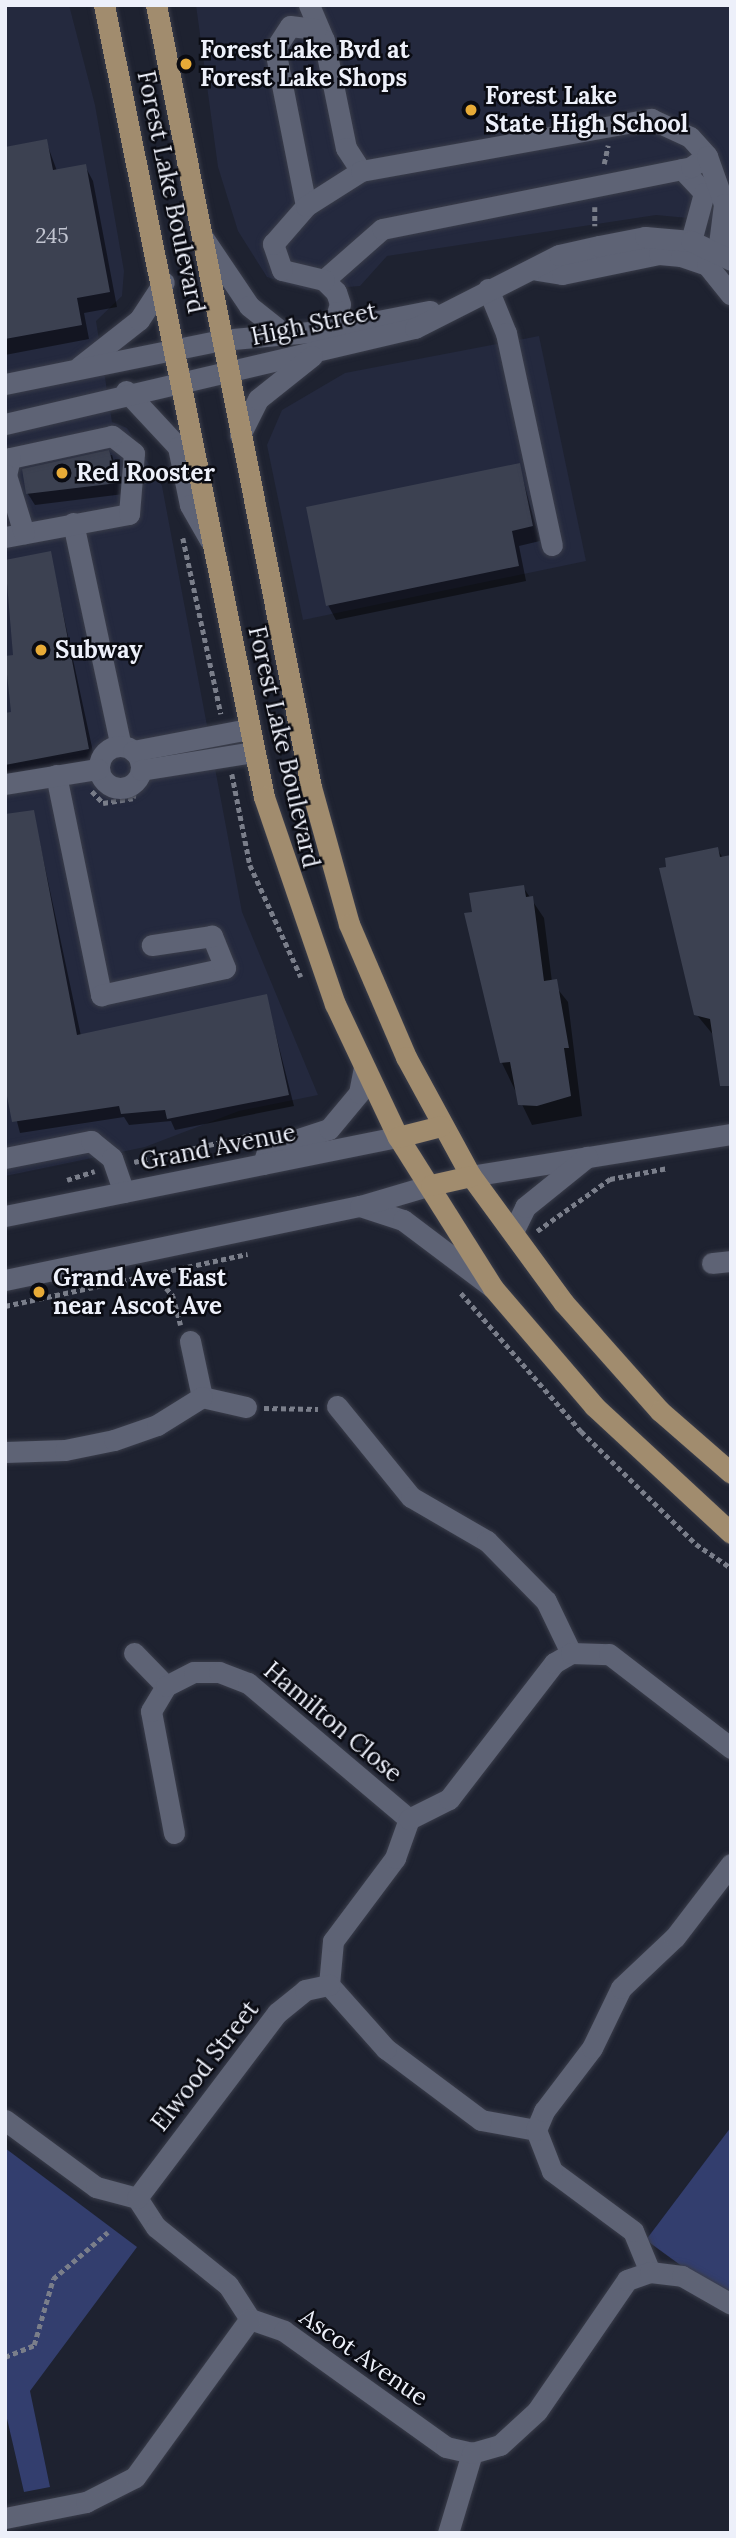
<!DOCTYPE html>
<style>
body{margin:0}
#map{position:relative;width:736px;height:2538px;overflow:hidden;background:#1e2230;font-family:Lora,serif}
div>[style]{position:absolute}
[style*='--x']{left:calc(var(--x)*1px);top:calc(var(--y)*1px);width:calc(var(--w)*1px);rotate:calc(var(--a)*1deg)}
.built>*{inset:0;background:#24293e}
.green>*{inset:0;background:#333e6e}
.shadow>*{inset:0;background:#0007}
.building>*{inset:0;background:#3c4151}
.path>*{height:4.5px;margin-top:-2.25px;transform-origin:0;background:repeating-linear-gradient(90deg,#7a7e8a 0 5px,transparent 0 8.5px)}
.roads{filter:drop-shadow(0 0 2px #3a3d4a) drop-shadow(0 0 2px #3a3d4a)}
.minor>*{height:21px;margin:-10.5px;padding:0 10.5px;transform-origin:10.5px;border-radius:10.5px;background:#5e6375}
.minor>.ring{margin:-10.5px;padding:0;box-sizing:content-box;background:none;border:21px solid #5e6375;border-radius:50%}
.major>*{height:21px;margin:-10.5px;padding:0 10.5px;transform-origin:10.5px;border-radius:10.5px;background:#a18c6e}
.dots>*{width:19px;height:19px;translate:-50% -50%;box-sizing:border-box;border:4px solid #0a0b12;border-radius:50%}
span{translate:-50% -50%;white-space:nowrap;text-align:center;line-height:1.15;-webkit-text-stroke:5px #0a0b12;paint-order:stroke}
.number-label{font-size:21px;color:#c1c4d0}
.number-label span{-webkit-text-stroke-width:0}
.poi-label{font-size:24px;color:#edf0fa;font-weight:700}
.left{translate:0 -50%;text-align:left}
.street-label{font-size:24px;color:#edf0fa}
.frame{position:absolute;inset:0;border:7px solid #edf0fa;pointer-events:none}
</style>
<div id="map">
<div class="built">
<div style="clip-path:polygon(5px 5px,69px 5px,95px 105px,124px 271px,122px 296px,96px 321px,112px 422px,127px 428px,162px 486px,242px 912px,318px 1095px,239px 1111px,145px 1147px,5px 1176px)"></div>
<div style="clip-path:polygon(196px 5px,731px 5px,731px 222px,656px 215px,387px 256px,360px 286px,307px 290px,267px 277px,238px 231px,218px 167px)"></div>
<div style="clip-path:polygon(539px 336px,586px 561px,303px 620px,267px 445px,282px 410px,345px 373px)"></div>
</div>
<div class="green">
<div style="clip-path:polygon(731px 2127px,731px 2302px,646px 2240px)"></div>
<div style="clip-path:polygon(5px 2148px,137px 2247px,30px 2391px,50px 2487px,24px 2492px,5px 2410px)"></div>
</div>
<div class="shadow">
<div style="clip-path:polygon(46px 141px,57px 171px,85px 166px,93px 181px,117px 307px,84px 313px,89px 339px,5px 355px,5px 182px)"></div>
<div style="clip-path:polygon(112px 455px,124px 494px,35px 505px,28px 494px,24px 470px)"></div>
<div style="clip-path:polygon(519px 465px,540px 541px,519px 546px,526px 581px,336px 620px,328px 605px)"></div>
<div style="clip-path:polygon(50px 553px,95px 761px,5px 778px,5px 715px,13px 713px,5px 658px,15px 656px,5px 562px)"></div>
<div style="clip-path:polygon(33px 811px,81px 1036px,266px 996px,294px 1106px,175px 1130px,171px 1121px,129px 1125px,124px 1117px,20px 1133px,5px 1076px)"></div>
<div style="clip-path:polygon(717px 849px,723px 858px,715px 1037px,696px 1014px)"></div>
<div style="clip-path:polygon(523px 887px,544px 918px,552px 982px,568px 1002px,582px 1116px,532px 1125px,502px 1063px,474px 913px)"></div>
</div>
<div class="building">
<div style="clip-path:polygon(47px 139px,53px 170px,86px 164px,110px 292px,77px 298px,82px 325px,5px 339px,5px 147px)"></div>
<div style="clip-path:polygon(109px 450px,118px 483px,26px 494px,22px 469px)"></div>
<div style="clip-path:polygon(520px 463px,533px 526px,512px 531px,519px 566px,326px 606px,306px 507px)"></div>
<div style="clip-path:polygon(51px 551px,89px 749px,5px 765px,5px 713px,11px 712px,5px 656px,13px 655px,5px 560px)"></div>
<div style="clip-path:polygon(34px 810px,77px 1035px,267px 994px,289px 1095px,167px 1119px,165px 1110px,121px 1114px,119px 1106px,12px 1122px,5px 1086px,5px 814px)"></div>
<div style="clip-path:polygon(718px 847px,720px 857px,731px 855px,731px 1086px,720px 1086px,710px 1019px,694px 1015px,659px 868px,666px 867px,665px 858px)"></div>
<div style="clip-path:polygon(524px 885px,526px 897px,533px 896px,544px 981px,557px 979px,569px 1048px,564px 1048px,571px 1096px,537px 1106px,518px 1105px,510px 1062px,500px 1063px,464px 913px,472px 912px,469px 893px)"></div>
</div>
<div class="path">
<div style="--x:604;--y:164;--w:19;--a:-78"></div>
<div style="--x:595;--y:207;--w:19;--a:90"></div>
<div style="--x:183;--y:538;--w:180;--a:77.8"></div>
<div style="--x:232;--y:774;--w:93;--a:78.8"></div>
<div style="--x:250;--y:865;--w:123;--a:65.5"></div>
<div style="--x:92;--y:791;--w:16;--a:47"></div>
<div style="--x:103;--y:803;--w:30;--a:-9"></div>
<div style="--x:133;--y:798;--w:11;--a:-80"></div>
<div style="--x:134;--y:1162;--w:121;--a:-12.9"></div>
<div style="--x:67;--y:1180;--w:29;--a:-18"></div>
<div style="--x:537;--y:1231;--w:90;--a:-35.5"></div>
<div style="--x:610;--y:1179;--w:59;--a:-10.7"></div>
<div style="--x:155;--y:1275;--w:28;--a:49"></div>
<div style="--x:173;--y:1296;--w:30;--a:75"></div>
<div style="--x:461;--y:1293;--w:183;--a:49"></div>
<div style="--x:581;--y:1431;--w:161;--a:44.5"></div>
<div style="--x:696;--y:1544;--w:42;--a:34.4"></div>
<div style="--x:5;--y:1306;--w:248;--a:-12.1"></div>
<div style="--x:264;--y:1408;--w:54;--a:1.1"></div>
<div style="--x:5;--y:2357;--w:31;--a:-22"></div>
<div style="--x:34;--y:2345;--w:69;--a:-73.9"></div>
<div style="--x:53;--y:2279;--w:72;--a:-40.5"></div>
</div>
<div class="roads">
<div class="minor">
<div style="--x:309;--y:5;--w:38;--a:67"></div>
<div style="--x:324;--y:40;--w:110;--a:78.5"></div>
<div style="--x:346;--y:148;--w:27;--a:57"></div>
<div style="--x:682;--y:169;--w:33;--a:47"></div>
<div style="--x:704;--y:193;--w:50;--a:105.2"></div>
<div style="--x:306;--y:206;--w:160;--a:-101.2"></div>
<div style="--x:275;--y:49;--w:27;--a:-57"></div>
<div style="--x:290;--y:26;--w:26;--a:7"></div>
<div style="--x:202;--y:236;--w:84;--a:56.1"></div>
<div style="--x:249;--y:306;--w:43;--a:38.5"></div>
<div style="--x:537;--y:270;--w:25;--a:9"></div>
<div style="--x:562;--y:274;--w:99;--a:-11.7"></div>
<div style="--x:659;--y:254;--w:22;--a:5"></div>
<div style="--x:681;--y:256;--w:28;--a:19"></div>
<div style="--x:707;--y:265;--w:38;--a:51"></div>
<div style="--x:324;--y:280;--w:77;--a:-41.3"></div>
<div style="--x:382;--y:229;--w:315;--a:-11.3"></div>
<div style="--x:691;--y:167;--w:19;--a:-35"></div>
<div style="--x:488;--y:289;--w:48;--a:67.8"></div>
<div style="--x:506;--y:333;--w:217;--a:77.8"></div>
<div style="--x:332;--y:330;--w:27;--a:-73"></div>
<div style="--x:340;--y:304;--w:13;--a:-108"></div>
<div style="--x:336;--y:292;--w:17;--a:-135"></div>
<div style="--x:324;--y:280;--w:43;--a:-166.6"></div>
<div style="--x:282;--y:270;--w:28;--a:-109"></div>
<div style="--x:273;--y:244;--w:50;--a:-49"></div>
<div style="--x:306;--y:206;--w:65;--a:-32.5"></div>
<div style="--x:361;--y:171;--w:295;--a:-10.2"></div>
<div style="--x:651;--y:119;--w:43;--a:24.8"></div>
<div style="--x:690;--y:137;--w:25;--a:48"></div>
<div style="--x:707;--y:156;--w:51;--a:70.5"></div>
<div style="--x:724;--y:204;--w:48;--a:97.1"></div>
<div style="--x:79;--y:367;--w:76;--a:-38.1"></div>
<div style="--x:139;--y:320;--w:45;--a:-56.7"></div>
<div style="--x:5;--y:384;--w:221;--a:-11.5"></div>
<div style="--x:222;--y:340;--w:110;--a:-5.2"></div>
<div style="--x:332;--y:330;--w:100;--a:-11"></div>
<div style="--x:126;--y:391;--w:76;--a:47.1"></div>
<div style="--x:178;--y:447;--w:59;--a:78.3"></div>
<div style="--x:190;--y:505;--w:40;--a:60.3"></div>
<div style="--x:5;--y:424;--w:421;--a:-13.2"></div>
<div style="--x:415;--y:328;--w:161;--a:-26.9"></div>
<div style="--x:559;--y:255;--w:41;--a:-12.7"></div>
<div style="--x:599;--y:246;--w:47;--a:-11.1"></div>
<div style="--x:645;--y:237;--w:46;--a:5"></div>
<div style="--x:691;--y:241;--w:44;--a:25.4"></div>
<div style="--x:240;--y:435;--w:40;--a:-63.4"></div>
<div style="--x:258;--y:399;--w:69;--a:-38.5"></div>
<div style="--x:73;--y:523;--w:228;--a:77.9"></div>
<div style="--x:5;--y:537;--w:126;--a:-10.5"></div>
<div style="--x:129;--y:514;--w:61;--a:-85.3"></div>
<div style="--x:134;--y:453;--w:28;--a:-142"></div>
<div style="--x:112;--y:436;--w:104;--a:167.8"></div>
<div style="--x:10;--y:458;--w:17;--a:103"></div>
<div style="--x:6;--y:475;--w:61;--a:72.8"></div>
<div class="ring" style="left:99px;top:746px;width:21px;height:21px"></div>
<div style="--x:133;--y:751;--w:117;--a:-10.8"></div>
<div style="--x:141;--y:770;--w:113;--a:-9.1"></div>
<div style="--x:56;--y:775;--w:225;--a:78.4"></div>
<div style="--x:101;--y:995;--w:127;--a:-12.3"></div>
<div style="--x:225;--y:968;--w:35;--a:-112"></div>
<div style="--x:212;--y:936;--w:61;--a:171.5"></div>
<div style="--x:5;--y:784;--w:94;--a:-9.2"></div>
<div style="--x:5;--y:1158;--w:88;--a:-11.2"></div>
<div style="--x:91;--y:1141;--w:27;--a:39"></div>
<div style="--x:112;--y:1158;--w:36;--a:71"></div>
<div style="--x:263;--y:1164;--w:16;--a:-72"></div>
<div style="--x:268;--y:1149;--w:64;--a:-18.2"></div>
<div style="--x:329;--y:1129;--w:47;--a:-50.2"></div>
<div style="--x:359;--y:1093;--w:25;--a:-79"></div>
<div style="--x:471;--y:1176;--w:263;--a:-9.2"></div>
<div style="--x:360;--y:1206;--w:45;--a:18"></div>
<div style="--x:403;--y:1220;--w:111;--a:37"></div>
<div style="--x:5;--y:1216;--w:401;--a:-11.4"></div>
<div style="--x:513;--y:1232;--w:28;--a:-64"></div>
<div style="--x:525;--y:1207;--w:80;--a:-38.9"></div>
<div style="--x:712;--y:1263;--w:19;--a:-6"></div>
<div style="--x:5;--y:1280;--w:363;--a:-11.8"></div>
<div style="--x:360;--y:1206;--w:74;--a:-16.5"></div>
<div style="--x:190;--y:1341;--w:57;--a:77.9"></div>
<div style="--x:202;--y:1397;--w:45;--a:12.8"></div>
<div style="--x:337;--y:1406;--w:117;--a:50.9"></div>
<div style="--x:411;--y:1497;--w:88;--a:30.1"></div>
<div style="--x:487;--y:1541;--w:84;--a:45.5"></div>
<div style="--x:546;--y:1601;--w:58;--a:64.3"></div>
<div style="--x:5;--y:1452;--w:60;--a:-1.9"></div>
<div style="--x:65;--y:1450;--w:50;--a:-11.5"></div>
<div style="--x:114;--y:1440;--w:46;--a:-19.2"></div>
<div style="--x:157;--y:1425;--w:53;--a:-31.9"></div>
<div style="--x:134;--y:1653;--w:46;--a:45.9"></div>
<div style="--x:174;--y:1833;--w:124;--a:-100.7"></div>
<div style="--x:151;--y:1711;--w:29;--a:-59"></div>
<div style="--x:166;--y:1686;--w:31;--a:-27"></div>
<div style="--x:194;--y:1672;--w:25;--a:0"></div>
<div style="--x:219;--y:1672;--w:31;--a:21"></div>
<div style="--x:248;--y:1683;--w:211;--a:40.2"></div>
<div style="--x:5;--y:2120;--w:113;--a:36.4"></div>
<div style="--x:96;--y:2187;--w:42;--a:15"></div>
<div style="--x:137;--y:2198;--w:35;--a:57"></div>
<div style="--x:156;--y:2227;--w:92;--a:38.9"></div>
<div style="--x:228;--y:2285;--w:40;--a:57.1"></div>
<div style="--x:250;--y:2319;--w:36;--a:19"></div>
<div style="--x:284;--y:2331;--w:199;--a:35.6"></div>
<div style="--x:446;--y:2447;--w:27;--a:13"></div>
<div style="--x:536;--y:2130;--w:56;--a:-169.7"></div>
<div style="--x:481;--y:2120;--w:119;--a:-143.2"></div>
<div style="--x:386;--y:2049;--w:86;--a:-131.7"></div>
<div style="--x:329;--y:1985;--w:44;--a:-84.8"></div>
<div style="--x:333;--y:1941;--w:104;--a:-53.2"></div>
<div style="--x:395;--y:1858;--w:41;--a:-70.3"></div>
<div style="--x:409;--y:1819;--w:45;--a:-26.6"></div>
<div style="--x:449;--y:1799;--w:172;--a:-52.3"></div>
<div style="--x:554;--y:1663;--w:20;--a:-30"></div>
<div style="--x:571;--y:1653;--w:38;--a:2"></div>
<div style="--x:609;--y:1654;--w:154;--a:37.6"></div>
<div style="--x:137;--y:2198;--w:232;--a:-52.9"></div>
<div style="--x:277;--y:2013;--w:36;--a:-39"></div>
<div style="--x:305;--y:1990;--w:25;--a:-12"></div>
<div style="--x:650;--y:2272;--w:44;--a:-112.5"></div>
<div style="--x:633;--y:2231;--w:101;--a:-143.5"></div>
<div style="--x:552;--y:2171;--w:44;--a:-111.3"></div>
<div style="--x:536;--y:2130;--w:21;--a:-67"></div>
<div style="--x:544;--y:2111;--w:79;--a:-52.7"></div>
<div style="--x:592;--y:2048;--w:67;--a:-64.2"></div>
<div style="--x:621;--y:1988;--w:74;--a:-43.4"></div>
<div style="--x:675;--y:1937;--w:92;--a:-52.5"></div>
<div style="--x:5;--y:2518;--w:83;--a:-11.2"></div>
<div style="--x:86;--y:2502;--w:55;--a:-27"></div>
<div style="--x:135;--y:2477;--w:195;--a:-54"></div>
<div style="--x:448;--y:2533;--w:84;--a:-73.3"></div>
<div style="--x:472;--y:2453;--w:29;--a:-16"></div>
<div style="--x:500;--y:2445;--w:50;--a:-42.6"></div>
<div style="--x:537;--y:2411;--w:159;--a:-55.5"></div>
<div style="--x:627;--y:2280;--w:24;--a:-19"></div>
<div style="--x:650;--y:2272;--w:32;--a:7"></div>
<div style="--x:682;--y:2276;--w:56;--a:29.7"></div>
</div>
<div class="major">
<div style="--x:104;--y:5;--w:808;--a:78.58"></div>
<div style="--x:264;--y:797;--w:219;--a:71.1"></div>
<div style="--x:335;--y:1004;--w:147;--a:64.7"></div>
<div style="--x:398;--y:1137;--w:178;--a:57.8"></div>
<div style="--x:493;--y:1288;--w:155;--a:49.4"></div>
<div style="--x:594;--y:1406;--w:187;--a:42.8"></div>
<div style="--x:156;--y:5;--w:797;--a:78.79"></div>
<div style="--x:311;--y:787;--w:142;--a:74.5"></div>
<div style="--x:349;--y:924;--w:145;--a:66.8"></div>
<div style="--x:406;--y:1057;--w:136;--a:61.4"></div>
<div style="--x:471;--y:1176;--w:157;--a:53.8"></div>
<div style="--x:564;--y:1303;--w:144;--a:48.4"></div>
<div style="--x:660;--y:1411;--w:94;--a:41.1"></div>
<div style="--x:398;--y:1137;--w:44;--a:-14.3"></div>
<div style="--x:431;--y:1185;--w:41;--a:-12.7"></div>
</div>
</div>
<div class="dots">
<div style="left:186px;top:64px;background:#e8ab37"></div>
<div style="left:471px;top:110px;background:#e8ab37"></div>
<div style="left:62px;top:473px;background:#e8ab37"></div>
<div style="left:41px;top:650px;background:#e8ab37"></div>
<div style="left:39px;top:1292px;background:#e8ab37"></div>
</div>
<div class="number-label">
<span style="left:52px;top:236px">245</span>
</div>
<div class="poi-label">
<span class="left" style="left:200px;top:64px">Forest Lake Bvd at<br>Forest Lake Shops</span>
<span class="left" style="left:485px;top:110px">Forest Lake<br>State High School</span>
<span class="left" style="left:76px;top:473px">Red Rooster</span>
<span class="left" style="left:55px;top:650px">Subway</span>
<span class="left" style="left:53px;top:1292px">Grand Ave East<br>near Ascot Ave</span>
</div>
<div class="street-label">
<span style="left:171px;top:192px;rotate:78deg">Forest Lake Boulevard</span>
<span style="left:314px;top:324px;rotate:-12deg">High Street</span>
<span style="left:284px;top:747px;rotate:77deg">Forest Lake Boulevard</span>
<span style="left:218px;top:1147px;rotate:-11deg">Grand Avenue</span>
<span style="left:333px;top:1722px;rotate:40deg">Hamilton Close</span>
<span style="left:205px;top:2066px;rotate:-52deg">Elwood Street</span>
<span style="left:364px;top:2357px;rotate:35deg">Ascot Avenue</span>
</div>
<div class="frame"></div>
</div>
